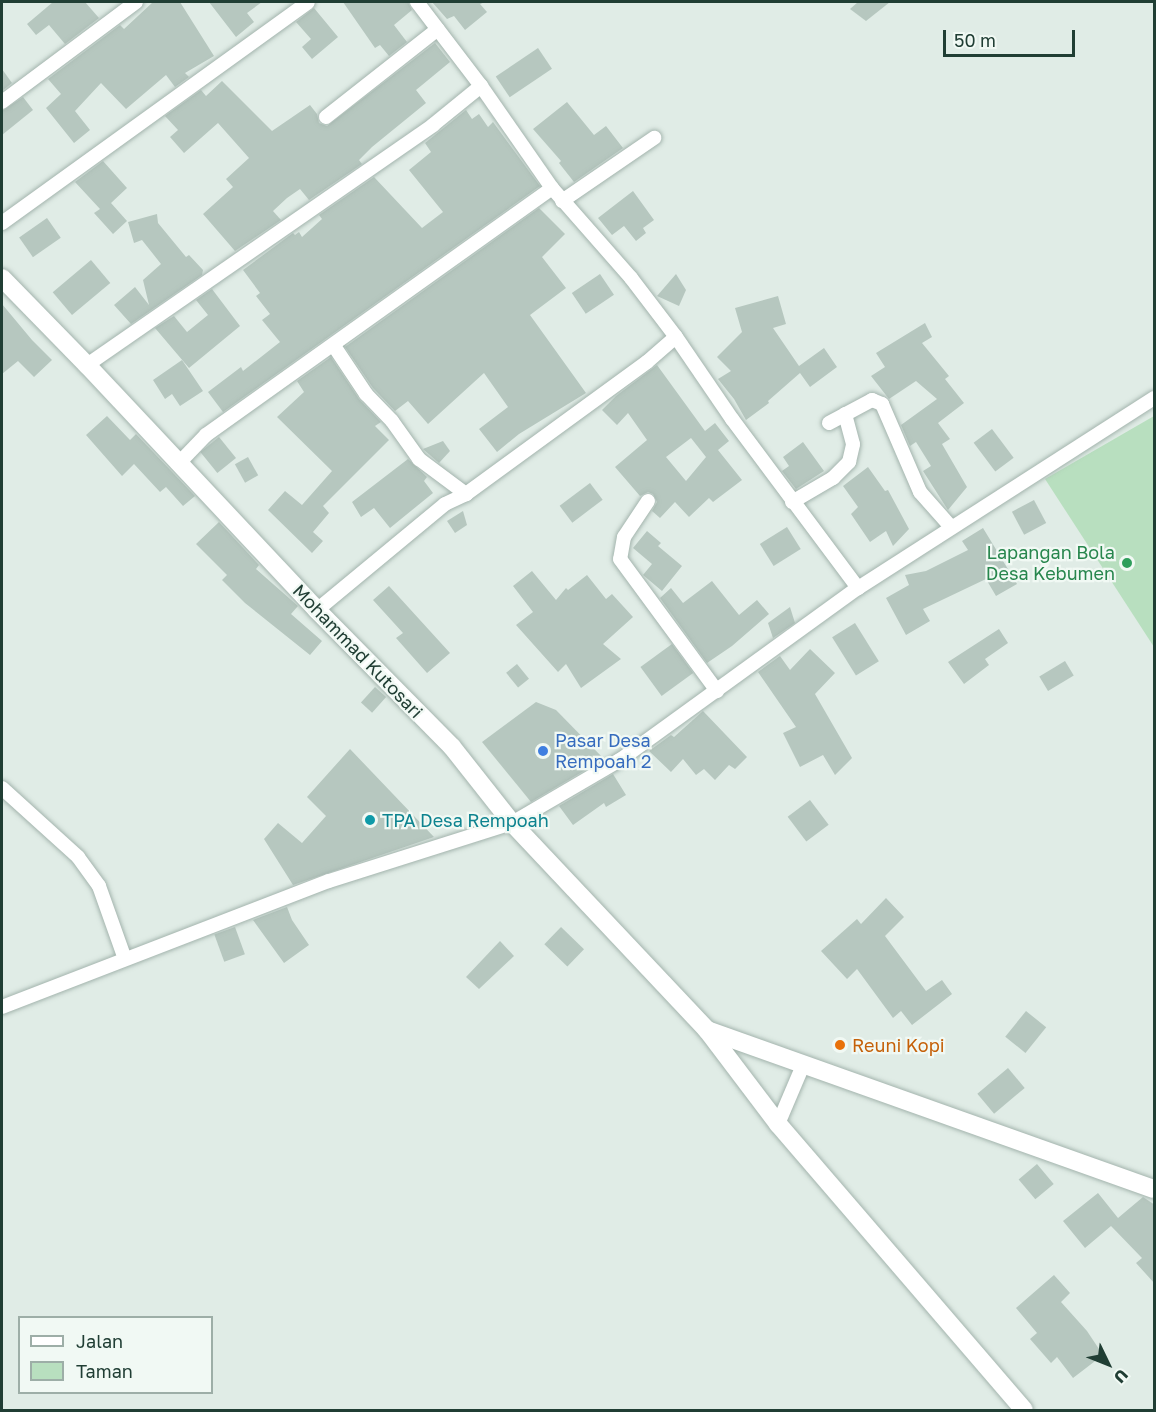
<!DOCTYPE html>
<style>
body{margin:0}
#map{position:relative;width:1156px;height:1412px;overflow:hidden;background:#e0ece6;font-family:"Golos Text",sans-serif}
div>[style]{position:absolute}
[style*='--x']{left:calc(var(--x)*1px);top:calc(var(--y)*1px);width:calc(var(--w)*1px);rotate:calc(var(--a)*1deg)}
.green>*{inset:0;background:#b8dfbf}
.building>*{inset:0;background:#b6c7bf;transform-origin:0 0}
.roads{filter:drop-shadow(0 0 2px #a3b4ad) drop-shadow(0 0 2px #a3b4ad)}
.street>*{height:14px;margin:-7px;padding:0 7px;transform-origin:7px;border-radius:7px;background:#fff}
.secondary>*{height:18px;margin:-9px;padding:0 9px;transform-origin:9px;border-radius:9px;background:#fff}
.dots>*{width:16px;height:16px;translate:-50% -50%;box-sizing:border-box;border:3px solid #f1f9f4;border-radius:50%}
span{translate:-50% -50%;white-space:nowrap;text-align:center;line-height:1.15;-webkit-text-stroke:4.5px #f1f9f4;paint-order:stroke}
.leisure-label{font-size:18px;color:#27864d}
.right{translate:-100% -50%;text-align:right}
.street-label{font-size:18px;color:#203e34}
.shop-label{font-size:18px;color:#366cbe}
.left{translate:0 -50%;text-align:left}
.culture-label{font-size:18px;color:#0d838f}
.food-label{font-size:18px;color:#c56008}
.frame{position:absolute;inset:0;border:3px solid #203e34;pointer-events:none}
.legend{position:absolute;left:18px;top:1316px;width:195px;height:78px;box-sizing:border-box;background:#f1f9f4;border:2px solid #9daea7;margin:0;padding:8px 10px;list-style:none;font-size:18px;color:#203e34}
.legend li{display:flex;align-items:center;gap:12px;height:30px}
.legend b{width:30px;border:2px solid #9daea7}
.north{position:absolute;left:1078px;top:1334px;width:60px;height:60px;-webkit-text-stroke:4px #f1f9f4;paint-order:stroke;rotate:133deg;font-size:16px;font-weight:700;line-height:24px;text-align:center;color:#203e34}
.north::after{content:'';display:block;margin:auto;width:21px;height:27px;background:#203e34;clip-path:polygon(50% 0,100% 100%,50% 72%,0 100%)}
.scale{position:absolute;left:943px;top:30px;width:132px;height:27px;box-sizing:border-box;border:3px solid #203e34;border-top:0;padding-left:8px;font-size:18px;line-height:21px;white-space:nowrap;color:#203e34;-webkit-text-stroke:4px #f1f9f4;paint-order:stroke}
</style>
<div id="map">
<div class="green">
<div style="clip-path:polygon(1154px 416px,1154px 647px,1045px 479px)"></div>
</div>
<div class="building">
<div style="clip-path:polygon(53px 2px,85px 2px,99px 18px,65px 44px,49px 25px,36px 35px,27px 24px)"></div>
<div style="clip-path:polygon(153px 2px,180px 2px,214px 56px,185px 73px,189px 77px,175px 87px,166px 75px,126px 109px,101px 83px,75px 111px,90px 130px,74px 143px,46px 108px,61px 94px,48px 79px,120px 25px,124px 29px)"></div>
<div style="clip-path:polygon(209px 2px,262px 2px,247px 13px,254px 22px,236px 37px)"></div>
<div style="clip-path:polygon(343px 2px,408px 2px,412px 10px,394px 25px,407px 42px,389px 56px,380px 45px,375px 48px)"></div>
<div style="clip-path:polygon(432px 2px,485px 2px,480px 4px,487px 12px,465px 30px,454px 16px,447px 19px)"></div>
<div style="clip-path:polygon(858px 2px,890px 2px,866px 21px,850px 9px)"></div>
<div style="clip-path:polygon(314px 8px,338px 37px,312px 59px,302px 47px,311px 39px,296px 22px)"></div>
<div style="clip-path:polygon(435px 43px,450px 62px,416px 90px,426px 103px,372px 147px,359px 160px,362px 164px,309px 200px,300px 189px,287px 198px,273px 211px,281px 220px,235px 251px,203px 214px,233px 187px,226px 179px,249px 158px,218px 123px,184px 153px,170px 137px,178px 130px,165px 116px,201px 90px,206px 96px,222px 81px,272px 131px,310px 105px,317px 114px,319px 123px,327px 126px)"></div>
<div style="left:538px;top:48px;width:25px;height:51px;rotate:56deg"></div>
<div style="clip-path:polygon(2px 69px,12px 83px,2px 91px)"></div>
<div style="clip-path:polygon(23px 97px,33px 110px,2px 135px,2px 111px)"></div>
<div style="clip-path:polygon(567px 102px,594px 135px,606px 126px,623px 148px,574px 182px,559px 163px,561px 161px,533px 129px)"></div>
<div style="clip-path:polygon(466px 110px,472px 119px,479px 114px,488px 127px,493px 122px,540px 186px,223px 412px,208px 392px,241px 367px,243px 371px,280px 342px,262px 320px,270px 314px,256px 296px,260px 293px,243px 270px,293px 233px,295px 235px,299px 232px,302px 237px,322px 219px,319px 215px,374px 177px,422px 228px,443px 212px,409px 170px,431px 152px,425px 143px)"></div>
<div style="clip-path:polygon(103px 161px,127px 188px,111px 203px,127px 221px,113px 234px,94px 213px,100px 209px,75px 182px)"></div>
<div style="clip-path:polygon(633px 191px,654px 220px,643px 228px,646px 233px,636px 241px,624px 226px,612px 235px,598px 218px)"></div>
<div style="clip-path:polygon(539px 208px,565px 234px,542px 257px,566px 288px,530px 315px,586px 393px,519px 434px,497px 452px,479px 429px,508px 407px,484px 373px,428px 424px,408px 401px,395px 411px,373px 388px,345px 347px)"></div>
<div style="clip-path:polygon(157px 214px,158px 223px,186px 257px,189px 255px,203px 270px,202px 275px,131px 324px,114px 305px,135px 287px,149px 305px,143px 280px,161px 264px,142px 240px,134px 243px,128px 222px)"></div>
<div style="left:47px;top:218px;width:24px;height:34px;rotate:55deg"></div>
<div style="left:91px;top:260px;width:30px;height:50px;rotate:50deg"></div>
<div style="left:600px;top:274px;width:25px;height:34px;rotate:56deg"></div>
<div style="clip-path:polygon(676px 274px,686px 290px,679px 306px,657px 296px)"></div>
<div style="clip-path:polygon(212px 289px,240px 326px,189px 368px,155px 328px,174px 316px,187px 332px,208px 315px,196px 300px)"></div>
<div style="clip-path:polygon(778px 296px,786px 324px,773px 328px,799px 366px,824px 348px,837px 367px,810px 387px,800px 373px,768px 401px,769px 403px,746px 420px,734px 399px,718px 379px,731px 371px,717px 357px,742px 332px,735px 308px)"></div>
<div style="clip-path:polygon(2px 304px,32px 340px,52px 360px,34px 377px,18px 361px,2px 374px)"></div>
<div style="clip-path:polygon(925px 323px,932px 337px,922px 343px,949px 376px,945px 379px,964px 403px,938px 423px,950px 439px,942px 444px,967px 487px,948px 510px,923px 471px,931px 466px,916px 442px,910px 446px,901px 425px,937px 399px,916px 381px,889px 399px,871px 376px,885px 367px,876px 353px)"></div>
<div style="clip-path:polygon(331px 357px,359px 399px,381px 422px,375px 426px,389px 440px,323px 506px,329px 513px,313px 532px,323px 541px,312px 553px,268px 510px,285px 491px,302px 505px,332px 471px,277px 417px,304px 392px,297px 381px)"></div>
<div style="clip-path:polygon(182px 360px,203px 391px,180px 406px,172px 394px,165px 399px,153px 380px)"></div>
<div style="clip-path:polygon(evenodd,657px 365px,705px 431px,715px 423px,729px 441px,718px 450px,742px 480px,713px 502px,709px 498px,689px 517px,675px 502px,660px 518px,652px 511px,657px 502px,653px 494px,648px 492px,640px 496px,615px 467px,647px 440px,628px 413px,617px 425px,602px 410px,616px 396px,657px 365px,691px 438px,706px 457px,686px 481px,666px 457px,691px 438px)"></div>
<div style="clip-path:polygon(107px 416px,130px 440px,136px 434px,195px 496px,183px 506px,166px 487px,160px 492px,134px 464px,122px 476px,86px 435px)"></div>
<div style="left:992px;top:429px;width:36px;height:23px;rotate:53deg"></div>
<div style="left:219px;top:437px;width:27px;height:24px;rotate:51deg"></div>
<div style="clip-path:polygon(443px 441px,450px 451px,439px 463px,423px 449px)"></div>
<div style="clip-path:polygon(803px 442px,824px 471px,796px 489px,782px 471px,789px 466px,783px 457px)"></div>
<div style="left:248px;top:457px;width:21px;height:15px;rotate:61deg"></div>
<div style="clip-path:polygon(408px 459px,427px 477px,424px 481px,433px 493px,390px 528px,374px 508px,361px 517px,352px 502px)"></div>
<div style="clip-path:polygon(868px 467px,885px 491px,888px 490px,909px 529px,893px 546px,886px 531px,870px 542px,851px 514px,858px 507px,843px 486px)"></div>
<div style="left:590px;top:483px;width:21px;height:38px;rotate:53deg"></div>
<div style="left:1034px;top:500px;width:26px;height:25px;rotate:62deg"></div>
<div style="clip-path:polygon(463px 511px,467px 525px,455px 533px,447px 521px)"></div>
<div style="clip-path:polygon(219px 522px,259px 565px,256px 569px,298px 606px,291px 614px,322px 641px,310px 655px,245px 603px,222px 580px,227px 575px,196px 544px)"></div>
<div style="left:787px;top:527px;width:26px;height:32px;rotate:58deg"></div>
<div style="clip-path:polygon(983px 528px,1017px 584px,996px 596px,986px 579px,923px 609px,930px 621px,906px 635px,886px 598px,909px 585px,905px 575px,926px 571px,968px 550px,962px 541px)"></div>
<div style="clip-path:polygon(647px 531px,661px 543px,658px 546px,682px 566px,662px 591px,643px 575px,652px 564px,633px 548px)"></div>
<div style="clip-path:polygon(532px 571px,556px 600px,566px 588px,568px 590px,587px 575px,606px 599px,612px 594px,633px 617px,603px 644px,621px 659px,581px 688px,566px 664px,558px 672px,516px 625px,533px 612px,513px 586px)"></div>
<div style="clip-path:polygon(712px 581px,739px 615px,757px 600px,769px 614px,732px 646px,707px 663px,660px 598px,671px 588px,683px 603px)"></div>
<div style="clip-path:polygon(389px 586px,450px 653px,427px 673px,396px 638px,403px 633px,373px 600px)"></div>
<div style="clip-path:polygon(790px 607px,795px 623px,773px 638px,768px 623px)"></div>
<div style="left:855px;top:623px;width:45px;height:27px;rotate:58deg"></div>
<div style="clip-path:polygon(999px 629px,1008px 643px,985px 659px,989px 665px,964px 684px,948px 662px)"></div>
<div style="left:672px;top:644px;width:36px;height:39px;rotate:54deg"></div>
<div style="clip-path:polygon(810px 649px,835px 673px,815px 694px,852px 758px,835px 775px,823px 755px,800px 767px,783px 733px,796px 727px,758px 672px,780px 656px,790px 670px)"></div>
<div style="left:1065px;top:661px;width:17px;height:30px;rotate:59deg"></div>
<div style="left:517px;top:664px;width:19px;height:14px;rotate:51deg"></div>
<div style="left:375px;top:687px;width:15px;height:21px;rotate:42deg"></div>
<div style="clip-path:polygon(536px 702px,556px 710px,604px 759px,531px 802px,482px 742px)"></div>
<div style="clip-path:polygon(703px 711px,747px 757px,735px 769px,729px 765px,715px 780px,704px 769px,696px 775px,683px 759px,671px 772px,649px 751px,671px 735px,674px 737px)"></div>
<div style="clip-path:polygon(350px 749px,434px 837px,293px 885px,264px 839px,278px 823px,302px 843px,326px 816px,307px 797px)"></div>
<div style="clip-path:polygon(613px 774px,626px 795px,606px 807px,604px 803px,573px 825px,559px 806px)"></div>
<div style="left:810px;top:800px;width:31px;height:28px;rotate:53deg"></div>
<div style="clip-path:polygon(886px 898px,904px 917px,885px 936px,926px 991px,942px 980px,952px 994px,912px 1025px,901px 1011px,893px 1018px,857px 969px,847px 979px,821px 951px,857px 919px,861px 924px)"></div>
<div style="clip-path:polygon(287px 907px,292px 920px,309px 945px,284px 963px,253px 920px)"></div>
<div style="left:235px;top:927px;width:29px;height:22px;rotate:70deg"></div>
<div style="left:561px;top:927px;width:32px;height:24px;rotate:44deg"></div>
<div style="clip-path:polygon(500px 941px,514px 956px,479px 989px,466px 977px)"></div>
<div style="left:1026px;top:1011px;width:26px;height:33px;rotate:39deg"></div>
<div style="left:1008px;top:1068px;width:26px;height:40px;rotate:50deg"></div>
<div style="left:1037px;top:1164px;width:26px;height:24px;rotate:50deg"></div>
<div style="clip-path:polygon(1098px 1193px,1118px 1218px,1143px 1197px,1155px 1205px,1155px 1284px,1136px 1263px,1142px 1258px,1111px 1226px,1085px 1248px,1063px 1221px)"></div>
<div style="clip-path:polygon(1054px 1275px,1070px 1293px,1061px 1302px,1087px 1331px,1103px 1355px,1073px 1378px,1057px 1357px,1051px 1363px,1030px 1339px,1037px 1333px,1016px 1308px)"></div>
</div>
<div class="roads">
<div class="street">
<div style="--x:417;--y:2;--w:106;--a:52.7"></div>
<div style="--x:481;--y:86;--w:124;--a:55.2"></div>
<div style="--x:552;--y:188;--w:120;--a:48.7"></div>
<div style="--x:631;--y:278;--w:74;--a:52.7"></div>
<div style="--x:676;--y:337;--w:99;--a:55.7"></div>
<div style="--x:732;--y:419;--w:211;--a:53.3"></div>
<div style="--x:2;--y:102;--w:167;--a:-36.7"></div>
<div style="--x:326;--y:117;--w:142;--a:-38.2"></div>
<div style="--x:562;--y:201;--w:112;--a:-34.4"></div>
<div style="--x:2;--y:223;--w:377;--a:-35.8"></div>
<div style="--x:334;--y:346;--w:58;--a:56.3"></div>
<div style="--x:366;--y:394;--w:37;--a:46"></div>
<div style="--x:392;--y:421;--w:47;--a:54.6"></div>
<div style="--x:419;--y:459;--w:59;--a:36.7"></div>
<div style="--x:87;--y:365;--w:421;--a:-34.7"></div>
<div style="--x:433;--y:125;--w:62;--a:-39.1"></div>
<div style="--x:829;--y:423;--w:49;--a:-28.1"></div>
<div style="--x:872;--y:400;--w:11;--a:22"></div>
<div style="--x:882;--y:404;--w:96;--a:66.6"></div>
<div style="--x:920;--y:492;--w:47;--a:48.5"></div>
<div style="--x:178;--y:464;--w:40;--a:-46"></div>
<div style="--x:206;--y:435;--w:425;--a:-35.5"></div>
<div style="--x:648;--y:501;--w:43;--a:123.7"></div>
<div style="--x:624;--y:537;--w:22;--a:100"></div>
<div style="--x:620;--y:559;--w:164;--a:53.7"></div>
<div style="--x:792;--y:502;--w:48;--a:-30.3"></div>
<div style="--x:833;--y:478;--w:23;--a:-45"></div>
<div style="--x:849;--y:462;--w:18;--a:-77"></div>
<div style="--x:853;--y:444;--w:31;--a:-105"></div>
<div style="--x:317;--y:610;--w:166;--a:-39.6"></div>
<div style="--x:445;--y:504;--w:23;--a:-25"></div>
<div style="--x:466;--y:494;--w:224;--a:-36.1"></div>
<div style="--x:647;--y:362;--w:38;--a:-41"></div>
<div style="--x:2;--y:788;--w:103;--a:42.2"></div>
<div style="--x:78;--y:857;--w:36;--a:54"></div>
<div style="--x:99;--y:886;--w:77;--a:70.4"></div>
<div style="--x:2;--y:1007;--w:350;--a:-21.1"></div>
<div style="--x:329;--y:881;--w:192;--a:-17.6"></div>
<div style="--x:512;--y:823;--w:125;--a:-30.3"></div>
<div style="--x:620;--y:760;--w:294;--a:-35.9"></div>
<div style="--x:858;--y:588;--w:352;--a:-32.7"></div>
<div style="--x:778;--y:1124;--w:64;--a:-67"></div>
</div>
<div class="secondary">
<div style="--x:2;--y:278;--w:122;--a:45.7"></div>
<div style="--x:87;--y:365;--w:336;--a:46.8"></div>
<div style="--x:317;--y:610;--w:192;--a:45.4"></div>
<div style="--x:452;--y:747;--w:97;--a:51.7"></div>
<div style="--x:512;--y:823;--w:284;--a:46.7"></div>
<div style="--x:707;--y:1030;--w:118;--a:52.9"></div>
<div style="--x:778;--y:1124;--w:377;--a:49.3"></div>
<div style="--x:707;--y:1030;--w:474;--a:19.6"></div>
</div>
</div>
<div class="dots">
<div style="left:1127px;top:563px;background:#2e9e5b"></div>
<div style="left:543px;top:751px;background:#3f7fe0"></div>
<div style="left:370px;top:820px;background:#0f9aa8"></div>
<div style="left:840px;top:1045px;background:#e8710a"></div>
</div>
<div class="leisure-label">
<span class="right" style="left:1115px;top:563px">Lapangan Bola<br>Desa Kebumen</span>
</div>
<div class="street-label">
<span style="left:358px;top:651px;rotate:46deg">Mohammad Kutosari</span>
</div>
<div class="shop-label">
<span class="left" style="left:555px;top:751px">Pasar Desa<br>Rempoah 2</span>
</div>
<div class="culture-label">
<span class="left" style="left:382px;top:820px">TPA Desa Rempoah</span>
</div>
<div class="food-label">
<span class="left" style="left:852px;top:1045px">Reuni Kopi</span>
</div>
<div class="frame"></div>
<ul class="legend">
<li><b style="height:8px;background:#fff"></b>Jalan</li>
<li><b style="height:16px;background:#b8dfbf"></b>Taman</li>
</ul>
<div class="north">U</div>
<div class="scale">50 m</div>
</div>
